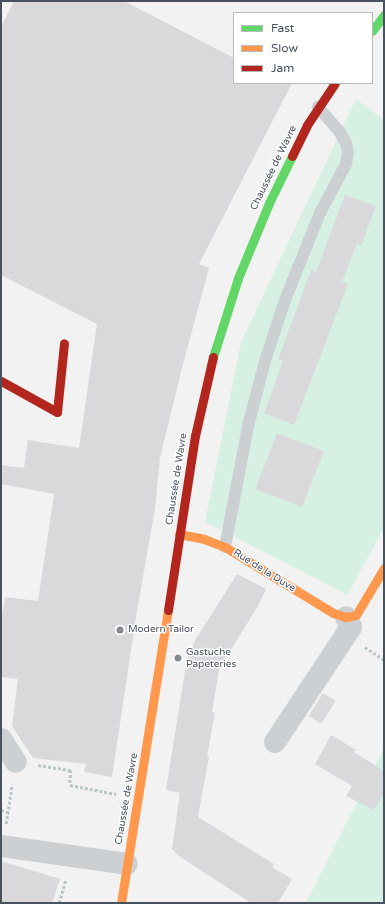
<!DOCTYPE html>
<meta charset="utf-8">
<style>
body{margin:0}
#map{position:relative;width:385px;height:904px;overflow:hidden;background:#f2f2f2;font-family:"Varela Round",sans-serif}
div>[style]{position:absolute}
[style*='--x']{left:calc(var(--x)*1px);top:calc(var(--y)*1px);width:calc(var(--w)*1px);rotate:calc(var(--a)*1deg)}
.green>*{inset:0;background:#d6f1e3}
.building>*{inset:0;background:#d9d9db;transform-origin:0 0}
.path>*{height:2.5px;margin-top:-1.25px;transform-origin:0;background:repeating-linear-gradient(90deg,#bac7c4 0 3px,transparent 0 5px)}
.lane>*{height:12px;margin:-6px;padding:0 6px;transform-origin:6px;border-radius:6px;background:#cdd0d3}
.street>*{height:22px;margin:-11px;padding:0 11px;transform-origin:11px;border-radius:11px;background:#cdd0d3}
.fast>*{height:9px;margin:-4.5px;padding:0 4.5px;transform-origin:4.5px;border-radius:4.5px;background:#63d668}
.slow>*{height:9px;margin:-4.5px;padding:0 4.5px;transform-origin:4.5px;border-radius:4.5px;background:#ff974d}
.jam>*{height:9px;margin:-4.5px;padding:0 4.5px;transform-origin:4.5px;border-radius:4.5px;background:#b3261e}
.dots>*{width:11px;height:11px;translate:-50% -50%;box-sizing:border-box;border:2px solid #fff;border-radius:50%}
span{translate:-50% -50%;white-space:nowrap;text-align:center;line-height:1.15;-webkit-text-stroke:3px #fff;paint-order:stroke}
.street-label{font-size:10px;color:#48525f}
.poi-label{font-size:10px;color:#48525f}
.left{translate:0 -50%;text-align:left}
.frame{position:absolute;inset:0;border:2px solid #48525f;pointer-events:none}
.legend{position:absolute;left:233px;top:12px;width:140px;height:72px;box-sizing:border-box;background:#fff;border:1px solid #b6babf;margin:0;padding:5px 7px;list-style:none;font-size:12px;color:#48525f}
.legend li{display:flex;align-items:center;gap:8px;height:20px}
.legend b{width:20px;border:1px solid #b6babf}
</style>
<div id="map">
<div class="green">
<div style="clip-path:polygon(356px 99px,384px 120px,384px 527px,348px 595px,205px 522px,241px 342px)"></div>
<div style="clip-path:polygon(384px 748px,384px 903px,306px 903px)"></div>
</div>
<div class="building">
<div style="clip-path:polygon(14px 1px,124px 1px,234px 58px,234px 83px,292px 83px,199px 264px,209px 268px,182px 368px,160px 458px,155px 509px,136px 617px,112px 777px,84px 772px,86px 764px,33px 758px,12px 726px,18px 679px,1px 677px,1px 621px,5px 597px,38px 601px,54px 494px,1px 484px,1px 465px,24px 468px,28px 440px,79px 448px,97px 324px,1px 275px,1px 27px)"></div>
<div style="clip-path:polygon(345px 195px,376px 206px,361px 246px,357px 244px,342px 282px,348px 284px,294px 425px,264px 413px,283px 361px,278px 359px,311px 270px,316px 272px)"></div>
<div style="left:277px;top:433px;width:50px;height:60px;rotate:21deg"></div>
<div style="clip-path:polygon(237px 574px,266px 589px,259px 604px,219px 669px,212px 712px,215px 713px,207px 756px,209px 757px,198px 817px,274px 864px,272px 867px,292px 879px,278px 903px,251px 903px,179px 856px,172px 849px,180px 793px,166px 790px,187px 658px,196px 639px)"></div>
<div style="left:323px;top:693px;width:15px;height:27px;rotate:32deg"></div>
<div style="clip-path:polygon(331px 735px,356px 750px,354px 752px,384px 771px,384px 793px,374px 810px,346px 796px,352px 786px,315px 764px)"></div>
<div style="clip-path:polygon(1px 861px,60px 879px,52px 903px,1px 903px)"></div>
</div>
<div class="path">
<div style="--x:365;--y:647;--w:23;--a:34"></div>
<div style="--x:38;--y:765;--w:33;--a:9"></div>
<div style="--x:71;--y:770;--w:15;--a:94"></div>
<div style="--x:70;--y:785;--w:47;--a:11.1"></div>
<div style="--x:1;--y:810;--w:7;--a:16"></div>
<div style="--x:6;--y:824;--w:40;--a:-81.5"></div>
<div style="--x:59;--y:903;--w:25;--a:-74"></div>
</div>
<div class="lane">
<div style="--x:225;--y:547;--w:123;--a:-79.2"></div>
<div style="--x:248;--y:426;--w:67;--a:-75.3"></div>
<div style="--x:265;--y:361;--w:64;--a:-71.8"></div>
<div style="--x:285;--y:300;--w:94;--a:-68.1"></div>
<div style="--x:320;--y:213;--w:55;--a:-62"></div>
<div style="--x:346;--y:164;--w:11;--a:-80"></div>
<div style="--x:348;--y:153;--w:10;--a:-101"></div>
<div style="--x:346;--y:143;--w:14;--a:-120"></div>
<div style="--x:339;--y:131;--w:32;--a:-131"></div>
</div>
<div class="street">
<div style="--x:1;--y:739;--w:27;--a:57"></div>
<div style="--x:275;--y:742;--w:138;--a:-56.5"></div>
<div style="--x:351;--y:627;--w:11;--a:-117"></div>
<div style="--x:1;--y:846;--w:127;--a:8.1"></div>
</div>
<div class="fast">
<div style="--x:372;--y:31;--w:20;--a:-53"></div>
<div style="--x:213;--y:357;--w:83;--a:-72.4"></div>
<div style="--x:238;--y:278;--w:81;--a:-67.5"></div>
<div style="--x:269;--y:203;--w:52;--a:-63.9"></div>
</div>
<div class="slow">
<div style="--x:179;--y:534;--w:25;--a:11"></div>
<div style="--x:204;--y:539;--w:22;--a:21"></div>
<div style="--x:225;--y:547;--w:127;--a:31.4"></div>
<div style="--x:333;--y:613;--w:14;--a:17"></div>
<div style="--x:346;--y:617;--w:10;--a:-11"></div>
<div style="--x:356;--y:615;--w:55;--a:-59.2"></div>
<div style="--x:121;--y:903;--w:297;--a:-80.9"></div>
</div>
<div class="jam">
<div style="--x:292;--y:156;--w:34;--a:-64"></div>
<div style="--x:307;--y:125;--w:50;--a:-56.3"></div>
<div style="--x:1;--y:381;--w:64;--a:29"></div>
<div style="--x:57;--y:412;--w:69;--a:-84.2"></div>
<div style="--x:168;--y:610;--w:176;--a:-81.2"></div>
<div style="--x:195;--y:436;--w:81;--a:-77.2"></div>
</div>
<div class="dots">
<div style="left:120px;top:630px;background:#848a92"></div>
<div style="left:178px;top:658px;background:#848a92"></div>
</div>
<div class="street-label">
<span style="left:274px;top:168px;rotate:-64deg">Chaussée de Wavre</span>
<span style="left:177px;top:479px;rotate:-81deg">Chaussée de Wavre</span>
<span style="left:264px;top:571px;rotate:32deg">Rue de la Duve</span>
<span style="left:127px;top:799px;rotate:-80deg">Chaussée de Wavre</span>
</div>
<div class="poi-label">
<span class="left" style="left:128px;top:630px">Modern Tailor</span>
<span class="left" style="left:186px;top:658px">Gastuche<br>Papeteries</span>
</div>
<div class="frame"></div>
<ul class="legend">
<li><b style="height:5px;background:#63d668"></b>Fast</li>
<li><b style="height:5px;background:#ff974d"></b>Slow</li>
<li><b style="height:5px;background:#b3261e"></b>Jam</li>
</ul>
</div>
